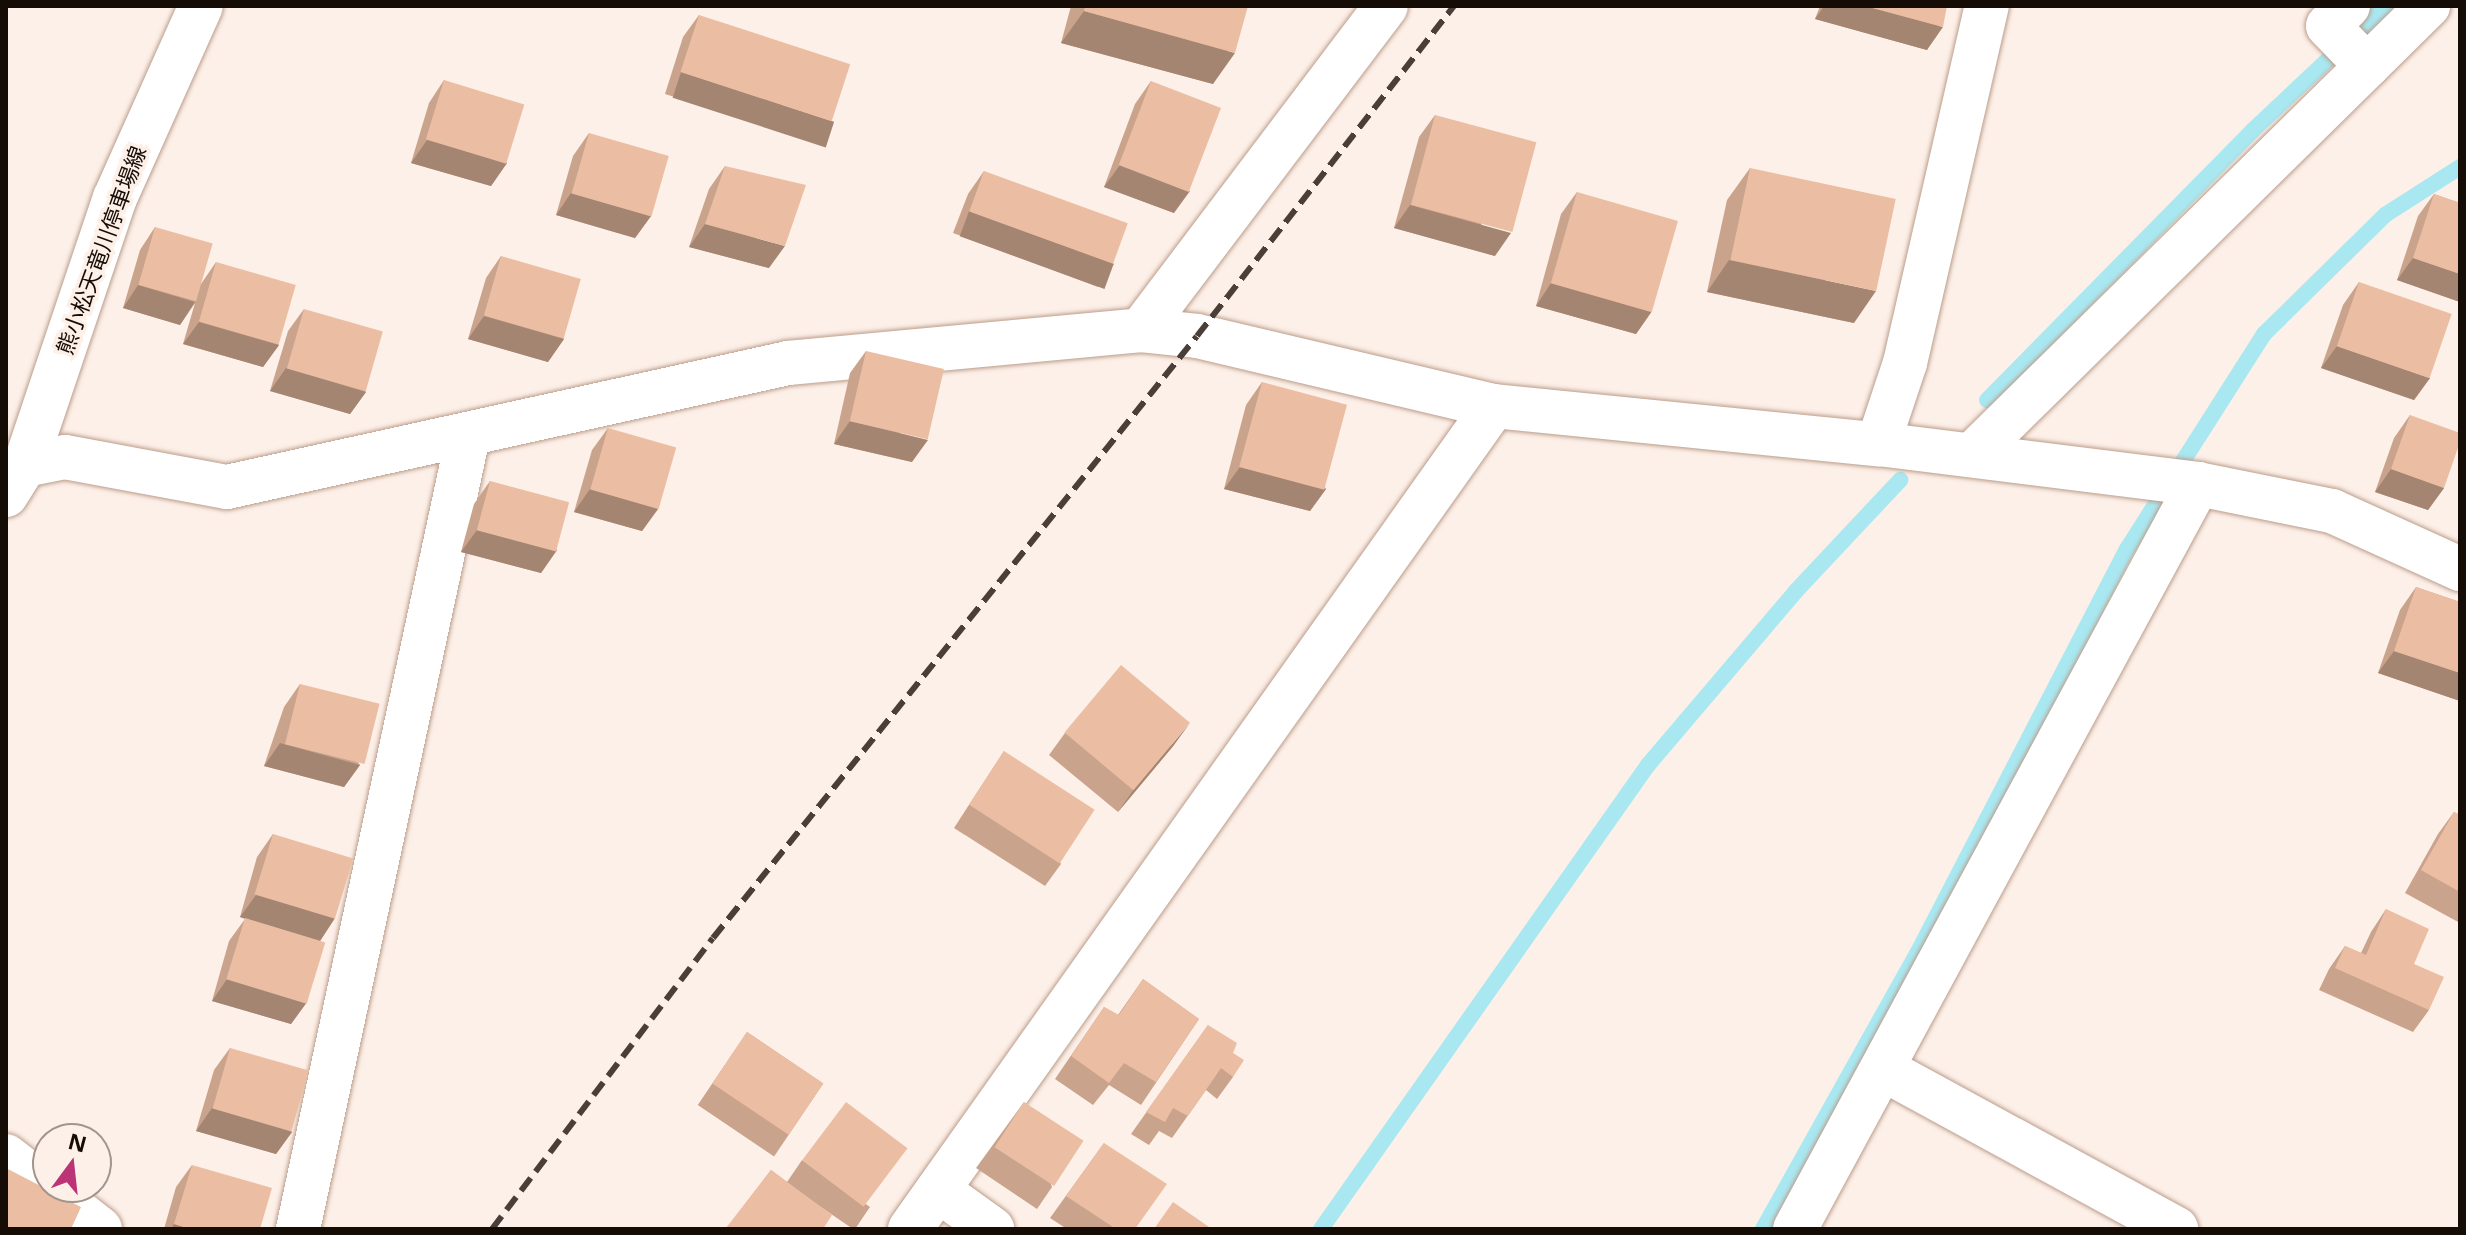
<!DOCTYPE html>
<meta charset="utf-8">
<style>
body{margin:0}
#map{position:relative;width:2466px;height:1235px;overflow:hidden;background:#fdf0e8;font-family:"Open Sans","Noto Sans JP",sans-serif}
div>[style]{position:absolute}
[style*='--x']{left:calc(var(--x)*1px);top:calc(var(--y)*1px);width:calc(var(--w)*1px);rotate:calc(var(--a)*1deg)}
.stream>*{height:16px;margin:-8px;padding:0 8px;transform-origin:8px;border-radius:8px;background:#a9e8f1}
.roads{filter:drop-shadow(0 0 2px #bb9d8b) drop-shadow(0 0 2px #bb9d8b)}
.street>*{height:44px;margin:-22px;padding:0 22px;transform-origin:22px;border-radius:22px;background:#fff}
.secondary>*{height:44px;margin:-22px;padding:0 22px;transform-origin:22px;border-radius:22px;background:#fff}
.rail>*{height:6px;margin-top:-3px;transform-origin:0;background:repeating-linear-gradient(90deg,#4a3f38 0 16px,transparent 0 24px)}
.wall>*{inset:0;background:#caa38c;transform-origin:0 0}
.shaded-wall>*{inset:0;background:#a48572;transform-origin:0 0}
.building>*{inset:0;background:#ebbea3;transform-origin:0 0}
span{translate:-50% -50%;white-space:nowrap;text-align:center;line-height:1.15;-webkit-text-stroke:7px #fdf0e8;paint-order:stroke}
.street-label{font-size:22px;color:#160c06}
.frame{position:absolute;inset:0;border:8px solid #160c06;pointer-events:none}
.north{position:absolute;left:32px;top:1123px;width:80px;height:80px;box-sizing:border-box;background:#fdf0e8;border:2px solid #a1958e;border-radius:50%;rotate:15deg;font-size:22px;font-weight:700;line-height:32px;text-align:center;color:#160c06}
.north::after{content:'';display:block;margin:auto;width:28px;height:36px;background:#ba3476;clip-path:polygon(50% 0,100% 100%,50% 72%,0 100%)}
</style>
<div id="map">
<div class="stream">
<div style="--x:1987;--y:400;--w:378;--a:-45.4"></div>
<div style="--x:2252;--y:131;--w:183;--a:-43.2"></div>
<div style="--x:1321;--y:1229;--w:568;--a:-54.83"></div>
<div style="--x:1648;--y:765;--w:227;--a:-49.6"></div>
<div style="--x:1795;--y:592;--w:154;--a:-46.8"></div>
<div style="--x:1763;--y:1229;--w:317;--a:-60.8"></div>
<div style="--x:1918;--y:952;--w:454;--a:-62.6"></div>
<div style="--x:2127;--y:549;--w:255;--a:-57.5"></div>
<div style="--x:2264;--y:334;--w:170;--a:-44.5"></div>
<div style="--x:2385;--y:215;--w:89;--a:-32.6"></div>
</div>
<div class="roads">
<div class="street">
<div style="--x:2348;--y:6;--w:28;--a:135"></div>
<div style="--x:2328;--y:26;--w:56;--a:45.7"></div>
<div style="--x:1141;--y:330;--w:406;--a:-52.9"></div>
<div style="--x:1878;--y:444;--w:85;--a:-71.6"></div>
<div style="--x:1905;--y:363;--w:366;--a:-77.1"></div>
<div style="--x:1973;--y:454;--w:639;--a:-44.56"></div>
<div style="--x:25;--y:465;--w:41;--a:-11.3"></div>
<div style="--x:65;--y:457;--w:165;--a:10.5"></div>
<div style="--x:227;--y:487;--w:575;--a:-12.46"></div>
<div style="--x:788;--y:363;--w:355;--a:-5.3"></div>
<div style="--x:1141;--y:330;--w:56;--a:6.1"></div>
<div style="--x:1197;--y:336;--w:305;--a:13.3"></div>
<div style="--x:1494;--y:406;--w:386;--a:5.7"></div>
<div style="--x:1878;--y:444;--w:322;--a:7.1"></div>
<div style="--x:2198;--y:484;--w:137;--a:11.4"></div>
<div style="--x:2332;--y:511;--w:141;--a:24.4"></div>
<div style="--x:1883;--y:1069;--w:334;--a:28.6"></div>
<div style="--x:6;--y:1156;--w:119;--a:37.8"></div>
<div style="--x:938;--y:1190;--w:67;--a:35.8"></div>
<div style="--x:298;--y:1229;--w:811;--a:-77.9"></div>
<div style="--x:910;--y:1229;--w:1009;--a:-54.64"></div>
<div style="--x:1795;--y:1229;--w:847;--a:-61.59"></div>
</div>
<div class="secondary">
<div style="--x:6;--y:495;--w:36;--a:-58"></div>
<div style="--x:25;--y:465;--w:282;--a:-71.4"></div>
<div style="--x:115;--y:198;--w:210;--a:-65.9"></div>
</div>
</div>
<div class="rail">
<div style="--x:492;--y:1229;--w:365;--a:-52.8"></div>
<div style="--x:713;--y:938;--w:772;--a:-51.2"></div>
<div style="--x:1197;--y:336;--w:418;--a:-52.1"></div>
</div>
<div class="wall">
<div style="clip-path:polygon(1071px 6px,1248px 6px,1213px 84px,1061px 43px)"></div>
<div style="clip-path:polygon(1820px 6px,1947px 6px,1927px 50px,1815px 19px)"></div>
<div style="clip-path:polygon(699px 15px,818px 143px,665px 94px,683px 37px)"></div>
<div style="clip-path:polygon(444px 80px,507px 163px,491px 186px,411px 163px,429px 103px)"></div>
<div style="clip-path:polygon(1151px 81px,1174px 213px,1104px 187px,1135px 104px)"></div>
<div style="clip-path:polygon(1435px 115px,1495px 256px,1394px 228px,1419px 137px)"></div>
<div style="clip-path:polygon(589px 133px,651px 216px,635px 238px,556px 215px,573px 156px)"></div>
<div style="clip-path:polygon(725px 166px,769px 268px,689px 247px,709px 189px)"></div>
<div style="clip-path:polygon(1750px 168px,1854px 323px,1707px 292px,1727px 200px)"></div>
<div style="clip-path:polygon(984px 171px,1114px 264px,1098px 287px,953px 233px,968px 194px)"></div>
<div style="clip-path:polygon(1577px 192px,1652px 311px,1636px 334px,1536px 306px,1561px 214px)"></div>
<div style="clip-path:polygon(2434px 194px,2460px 203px,2460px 302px,2397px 280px,2418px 216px)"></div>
<div style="clip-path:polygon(155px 227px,201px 284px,216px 262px,279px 345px,263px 367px,183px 344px,195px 303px,180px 325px,123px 308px,140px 250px)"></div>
<div style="clip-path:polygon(501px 256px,564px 339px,548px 362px,468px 339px,486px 278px)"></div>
<div style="clip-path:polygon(2359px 282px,2430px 378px,2414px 400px,2321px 368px,2343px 305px)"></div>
<div style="clip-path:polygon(304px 309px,366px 392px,350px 414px,270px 391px,288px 331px)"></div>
<div style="clip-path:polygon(866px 351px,912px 462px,834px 444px,850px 373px)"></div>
<div style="clip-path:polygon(1262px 382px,1326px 489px,1310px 511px,1224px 489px,1246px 405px)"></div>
<div style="clip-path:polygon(2410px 415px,2444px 488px,2428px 510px,2375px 492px,2394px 438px)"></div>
<div style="clip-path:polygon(608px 428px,658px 509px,642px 531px,574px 512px,592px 450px)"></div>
<div style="clip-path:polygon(490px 481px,557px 550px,541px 573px,461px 552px,474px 504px)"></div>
<div style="clip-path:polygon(2416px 587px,2460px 602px,2460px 701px,2378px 673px,2400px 610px)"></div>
<div style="clip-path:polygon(300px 684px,360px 765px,344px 787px,264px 766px,284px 707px)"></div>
<div style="clip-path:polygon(1065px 733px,1174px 745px,1118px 812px,1049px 755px)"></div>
<div style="clip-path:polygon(1004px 751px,1061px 864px,1045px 886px,954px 828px)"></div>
<div style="clip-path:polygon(2454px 812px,2460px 815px,2460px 923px,2405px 893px,2438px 834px)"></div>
<div style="clip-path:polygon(273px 834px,335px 918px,320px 941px,307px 1002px,291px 1024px,212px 1001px,229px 941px,245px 919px,240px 917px,257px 857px)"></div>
<div style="clip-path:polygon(2386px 909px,2414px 964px,2429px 1010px,2413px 1032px,2319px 990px,2329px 969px,2345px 946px,2361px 953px,2371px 932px)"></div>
<div style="clip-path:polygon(1143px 979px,1199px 1019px,1141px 1105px,1109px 1085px,1093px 1105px,1055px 1079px,1104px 1007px,1118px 1015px)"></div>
<div style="clip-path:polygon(1208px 1025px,1233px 1053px,1233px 1077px,1217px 1099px,1206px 1090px,1172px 1138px,1159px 1131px,1149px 1145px,1131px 1134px)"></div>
<div style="left:747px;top:1032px;width:92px;height:88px;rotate:34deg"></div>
<div style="clip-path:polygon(230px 1048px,292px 1132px,276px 1154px,196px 1131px,214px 1070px)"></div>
<div style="clip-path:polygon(1024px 1102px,1052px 1187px,1037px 1209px,976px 1168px)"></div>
<div style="clip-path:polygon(1104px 1143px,1136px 1229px,1067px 1229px,1050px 1218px)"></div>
<div style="clip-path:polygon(802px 1160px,870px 1207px,855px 1229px,853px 1229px,809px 1199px,823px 1229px,726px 1229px,771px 1170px,787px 1182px)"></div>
<div style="clip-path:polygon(192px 1165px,260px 1229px,164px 1229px,176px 1187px)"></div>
</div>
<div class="shaded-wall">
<div style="clip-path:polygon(1824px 6px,1865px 6px,1943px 27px,1927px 50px,1815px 19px)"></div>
<div style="clip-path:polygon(1084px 11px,1235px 53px,1213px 84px,1061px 43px)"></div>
<div style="left:681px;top:72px;width:161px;height:27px;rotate:18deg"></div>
<div style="clip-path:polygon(427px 140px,507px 163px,491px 186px,411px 163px)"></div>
<div style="clip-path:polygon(1120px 165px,1190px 191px,1174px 213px,1104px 187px)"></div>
<div style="clip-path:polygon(571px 193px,651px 216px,635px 238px,556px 215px)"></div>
<div style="clip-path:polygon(1410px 205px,1511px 233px,1495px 256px,1394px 228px)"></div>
<div style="left:969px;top:211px;width:154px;height:27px;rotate:20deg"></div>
<div style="clip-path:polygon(705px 224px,785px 246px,769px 268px,689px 247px)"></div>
<div style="clip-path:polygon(2413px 258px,2460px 274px,2460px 302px,2397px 280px)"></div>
<div style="clip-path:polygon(1729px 260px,1876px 291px,1854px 323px,1707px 292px)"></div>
<div style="clip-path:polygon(1551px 283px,1652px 311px,1636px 334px,1536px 306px)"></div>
<div style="clip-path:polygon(138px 285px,195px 302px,180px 325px,123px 308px)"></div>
<div style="clip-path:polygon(484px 316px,564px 339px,548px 362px,468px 339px)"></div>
<div style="clip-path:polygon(199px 322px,279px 345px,263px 367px,183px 344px)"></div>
<div style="clip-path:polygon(2337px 346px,2430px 378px,2414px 400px,2321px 368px)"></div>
<div style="clip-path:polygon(286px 368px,366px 392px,350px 414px,270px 391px)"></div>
<div style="clip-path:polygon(850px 421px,928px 440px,912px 462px,834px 444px)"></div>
<div style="clip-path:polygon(1240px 467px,1326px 489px,1310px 511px,1224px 489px)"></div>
<div style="clip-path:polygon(2391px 469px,2444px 488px,2428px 510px,2375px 492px)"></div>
<div style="clip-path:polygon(590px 489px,658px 509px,642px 531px,574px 512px)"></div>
<div style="clip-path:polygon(477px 530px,557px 550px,541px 573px,461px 552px)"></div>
<div style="clip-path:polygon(2394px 651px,2460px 673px,2460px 701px,2378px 673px)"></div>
<div style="clip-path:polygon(1190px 723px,1174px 745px,1118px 812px,1134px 789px)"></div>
<div style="clip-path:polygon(280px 743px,360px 765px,344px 787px,264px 766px)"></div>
<div style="clip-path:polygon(256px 895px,335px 918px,320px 941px,240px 917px)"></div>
<div style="clip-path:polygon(227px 979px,307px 1002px,291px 1024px,212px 1001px)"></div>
<div style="clip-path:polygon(212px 1108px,292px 1132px,276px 1154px,196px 1131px)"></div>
<div style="clip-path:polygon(174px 1224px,190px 1229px,171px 1229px)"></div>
</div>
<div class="building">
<div style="clip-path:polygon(1085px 6px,1248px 6px,1235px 53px,1084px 11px)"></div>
<div style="clip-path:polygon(1865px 6px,1947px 6px,1943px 27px)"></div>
<div style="left:699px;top:15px;width:159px;height:60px;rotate:18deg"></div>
<div style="left:444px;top:80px;width:84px;height:62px;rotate:17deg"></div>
<div style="left:1151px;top:81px;width:75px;height:90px;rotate:21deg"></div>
<div style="left:1435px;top:115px;width:105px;height:93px;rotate:15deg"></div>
<div style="left:589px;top:133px;width:83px;height:63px;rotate:16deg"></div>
<div style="clip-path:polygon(725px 166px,806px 185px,785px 246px,705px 224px)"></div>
<div style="left:1750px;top:168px;width:149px;height:94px;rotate:12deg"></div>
<div style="left:984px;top:171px;width:153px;height:43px;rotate:20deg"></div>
<div style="left:1577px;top:192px;width:105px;height:95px;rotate:16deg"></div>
<div style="clip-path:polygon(2434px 194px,2460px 203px,2460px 274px,2413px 258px)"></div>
<div style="left:155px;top:227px;width:60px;height:60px;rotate:16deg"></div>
<div style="left:501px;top:256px;width:83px;height:62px;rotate:16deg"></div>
<div style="left:216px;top:262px;width:83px;height:62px;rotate:16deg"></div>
<div style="left:2359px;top:282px;width:98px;height:68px;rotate:19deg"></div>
<div style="left:304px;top:309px;width:82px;height:62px;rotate:16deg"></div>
<div style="left:866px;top:351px;width:80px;height:72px;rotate:13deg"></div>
<div style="left:1262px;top:382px;width:88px;height:88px;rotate:15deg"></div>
<div style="clip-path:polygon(2410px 415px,2460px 433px,2460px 442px,2444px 488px,2391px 469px)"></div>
<div style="left:608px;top:428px;width:71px;height:64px;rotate:16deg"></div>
<div style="left:490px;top:481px;width:82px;height:51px;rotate:15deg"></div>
<div style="clip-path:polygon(2416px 587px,2460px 602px,2460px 673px,2394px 651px)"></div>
<div style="left:1121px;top:665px;width:90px;height:88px;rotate:40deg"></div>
<div style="left:300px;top:684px;width:82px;height:62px;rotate:14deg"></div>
<div style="left:1004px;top:751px;width:108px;height:64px;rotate:33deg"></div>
<div style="clip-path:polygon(2454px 812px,2460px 815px,2460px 892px,2421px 870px)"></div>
<div style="left:273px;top:834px;width:84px;height:63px;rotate:17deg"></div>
<div style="clip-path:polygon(2386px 909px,2429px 929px,2414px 964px,2444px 977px,2429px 1010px,2335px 968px,2345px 946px,2366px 955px)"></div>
<div style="left:245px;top:918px;width:84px;height:64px;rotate:17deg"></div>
<div style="clip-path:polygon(1143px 979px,1199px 1019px,1156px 1082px,1124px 1063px,1109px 1083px,1071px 1056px,1104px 1007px,1119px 1015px)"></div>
<div style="clip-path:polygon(1208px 1025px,1237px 1043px,1233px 1053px,1244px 1060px,1233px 1077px,1221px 1068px,1188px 1116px,1173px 1108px,1165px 1122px,1146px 1112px)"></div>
<div style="left:747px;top:1032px;width:92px;height:62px;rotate:34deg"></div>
<div style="left:230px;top:1048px;width:82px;height:63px;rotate:16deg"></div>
<div style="left:846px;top:1102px;width:77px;height:73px;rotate:37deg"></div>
<div style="left:1024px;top:1102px;width:71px;height:54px;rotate:33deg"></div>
<div style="clip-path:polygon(1104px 1143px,1167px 1184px,1135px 1229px,1116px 1229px,1066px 1196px)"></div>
<div style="clip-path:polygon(192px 1165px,272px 1188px,260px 1229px,190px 1229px,174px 1224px)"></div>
<div style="clip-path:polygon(6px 1168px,81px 1207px,71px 1229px,6px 1229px)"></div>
<div style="clip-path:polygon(771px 1170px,832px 1215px,823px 1229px,726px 1228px)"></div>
<div style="clip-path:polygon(1173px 1202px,1212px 1229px,1154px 1229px)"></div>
</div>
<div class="street-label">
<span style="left:101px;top:250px;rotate:-70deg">熊小松天竜川停車場線</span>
</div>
<div class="frame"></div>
<div class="north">N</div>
</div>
